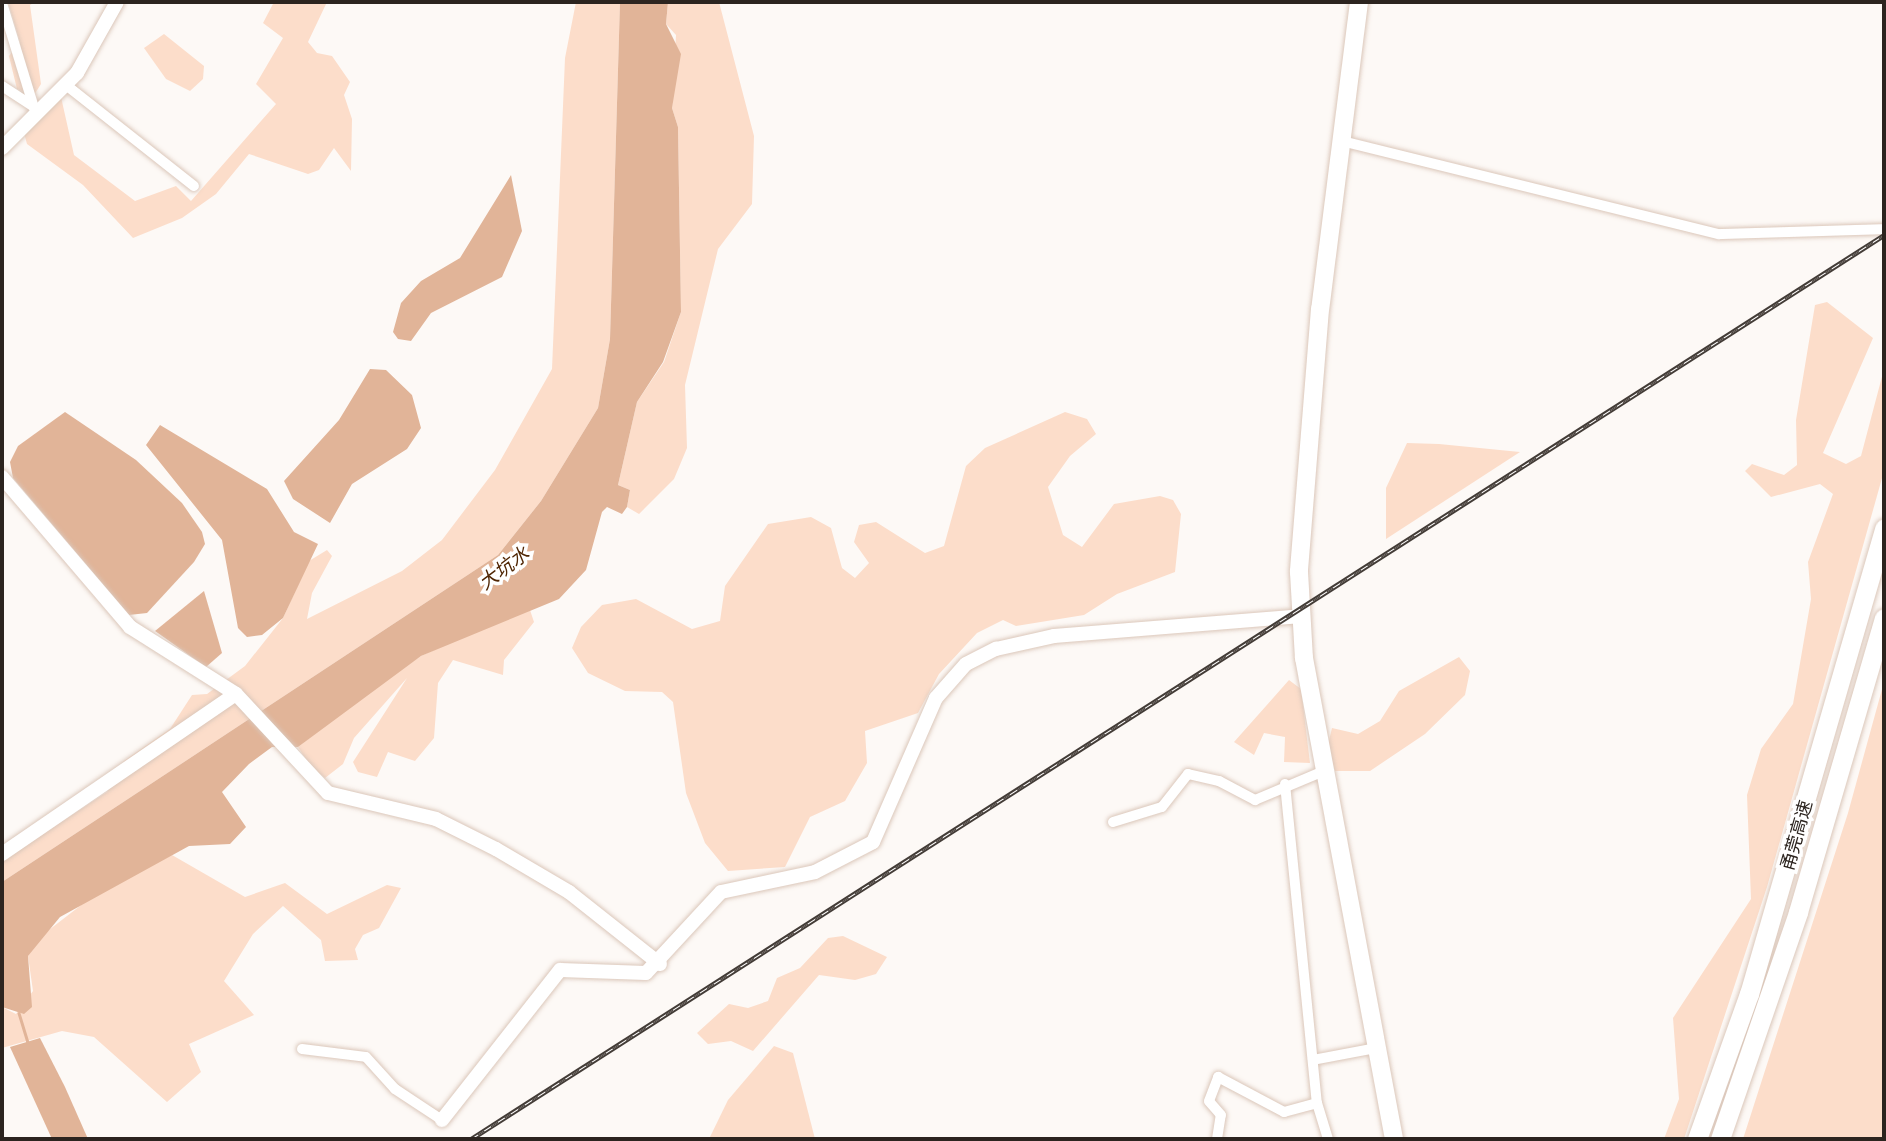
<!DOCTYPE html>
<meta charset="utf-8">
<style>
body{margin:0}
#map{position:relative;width:1886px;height:1141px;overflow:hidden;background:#fdf9f6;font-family:Georgia,"Noto Sans SC",serif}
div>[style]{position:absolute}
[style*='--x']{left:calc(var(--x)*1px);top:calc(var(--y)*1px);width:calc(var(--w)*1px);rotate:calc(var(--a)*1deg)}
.green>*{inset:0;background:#fcddca}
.water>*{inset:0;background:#e1b498}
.stream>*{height:2.5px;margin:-1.25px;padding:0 1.25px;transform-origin:1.25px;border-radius:1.25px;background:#e1b498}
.roads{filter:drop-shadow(0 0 2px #dbc7ba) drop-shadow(0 0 2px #dbc7ba)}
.minor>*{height:10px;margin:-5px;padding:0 5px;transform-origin:5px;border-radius:5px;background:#fff}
.tertiary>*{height:14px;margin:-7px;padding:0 7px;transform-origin:7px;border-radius:7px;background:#fff}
.primary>*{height:18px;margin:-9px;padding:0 9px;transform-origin:9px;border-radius:9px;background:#fff}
.motorway>*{height:19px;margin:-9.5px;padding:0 9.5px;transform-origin:9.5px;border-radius:9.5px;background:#fff}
.rail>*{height:5px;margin-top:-2.5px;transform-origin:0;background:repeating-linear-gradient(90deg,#fff 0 8px,#433c37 0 16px);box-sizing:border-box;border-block:2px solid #433c37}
span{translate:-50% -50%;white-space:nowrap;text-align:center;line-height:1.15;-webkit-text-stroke:7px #fff;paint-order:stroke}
.street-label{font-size:18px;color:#2c241f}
.water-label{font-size:19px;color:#502604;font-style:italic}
.frame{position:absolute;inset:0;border:4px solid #2c241f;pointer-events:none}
</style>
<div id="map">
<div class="green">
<div style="clip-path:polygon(8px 2px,35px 2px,30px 5px,41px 84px,34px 95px,17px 89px,9px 56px,20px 42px)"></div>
<div style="clip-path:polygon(274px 2px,327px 2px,308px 42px,317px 53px,332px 56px,350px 82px,344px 95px,352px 119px,351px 171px,334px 148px,319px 170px,308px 174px,249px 154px,216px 194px,182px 218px,133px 238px,83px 185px,27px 144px,24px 133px,61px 97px,74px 155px,135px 201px,176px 186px,191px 201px,276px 104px,256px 84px,283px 38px,263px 23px)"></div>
<div style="clip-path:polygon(576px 2px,620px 2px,610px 339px,598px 408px,541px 501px,498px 555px,2px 882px,2px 861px,107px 792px,124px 761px,170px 729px,192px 695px,207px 694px,245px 666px,283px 618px,309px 561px,327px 550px,332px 556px,312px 593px,307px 619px,402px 571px,442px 540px,495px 470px,552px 369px,565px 58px)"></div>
<div style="clip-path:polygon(668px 2px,719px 2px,754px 136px,752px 204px,718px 249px,685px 385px,687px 448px,674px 479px,639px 514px,627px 507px,630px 490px,618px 485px,637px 402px,664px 362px,681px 312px,678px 127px,672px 108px,676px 35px,666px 24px)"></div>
<div style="clip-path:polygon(164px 34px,204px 66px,203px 79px,190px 91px,166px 79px,144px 48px)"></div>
<div style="clip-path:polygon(1827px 302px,1873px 338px,1823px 453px,1846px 464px,1861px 456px,1884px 369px,1884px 471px,1767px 887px,1684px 1139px,1664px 1139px,1679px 1099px,1673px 1018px,1751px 899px,1747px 795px,1761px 749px,1793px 704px,1811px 599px,1808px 562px,1833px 494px,1820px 484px,1771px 497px,1745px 471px,1752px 464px,1784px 475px,1797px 465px,1796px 420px,1815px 305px)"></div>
<div style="clip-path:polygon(1065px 412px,1087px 419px,1096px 434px,1070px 456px,1048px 487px,1063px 535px,1082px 547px,1114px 504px,1160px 496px,1173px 500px,1181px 514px,1175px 572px,1117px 594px,1084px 615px,1016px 626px,1003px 620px,977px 633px,939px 674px,918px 713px,865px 731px,867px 763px,845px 801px,810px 817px,785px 867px,728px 871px,705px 843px,686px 793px,673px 702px,662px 692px,625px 691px,588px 673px,572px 648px,581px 627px,602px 605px,636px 599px,692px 629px,720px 621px,725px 586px,768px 524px,811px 517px,831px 528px,842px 568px,855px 578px,869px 563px,854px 542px,859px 525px,876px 522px,925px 553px,944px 546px,966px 466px,985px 448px)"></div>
<div style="clip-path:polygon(1407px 443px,1439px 444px,1520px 452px,1386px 539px,1386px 488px)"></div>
<div style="clip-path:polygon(529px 607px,534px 622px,504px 660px,503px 675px,453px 660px,438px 683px,434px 738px,415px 761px,388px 752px,377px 777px,358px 772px,353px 762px,407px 678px,354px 738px,343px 764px,325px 778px,311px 767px,298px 747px,379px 684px,421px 656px)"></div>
<div style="clip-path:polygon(1459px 657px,1470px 671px,1465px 695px,1425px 734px,1370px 771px,1335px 771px,1327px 749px,1332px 728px,1358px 734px,1380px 721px,1399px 691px)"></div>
<div style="clip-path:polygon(1289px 680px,1301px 689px,1310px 763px,1284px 762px,1285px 737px,1264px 733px,1254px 755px,1234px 742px)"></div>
<div style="clip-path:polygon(1884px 682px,1884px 1139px,1743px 1139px,1848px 813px)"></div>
<div style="clip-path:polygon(172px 855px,245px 897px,285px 883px,327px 914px,387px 885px,401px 888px,379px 928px,363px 935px,355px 949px,358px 960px,325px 961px,321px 940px,283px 906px,253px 934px,224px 981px,254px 1015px,189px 1044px,201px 1072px,167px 1102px,94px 1037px,62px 1031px,2px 1048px,2px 1007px,16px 1014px,33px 991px,28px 956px,36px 940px,98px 892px)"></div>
<div style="clip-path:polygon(843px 936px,887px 957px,876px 974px,855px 980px,819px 975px,753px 1051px,731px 1041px,708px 1044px,697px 1033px,729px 1004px,748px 1008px,768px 1001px,777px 978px,800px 968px,828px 938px)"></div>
<div style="clip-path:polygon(774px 1046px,793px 1053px,815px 1139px,709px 1139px,728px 1100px)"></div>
</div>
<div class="water">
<div style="clip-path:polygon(620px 2px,668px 2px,666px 24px,681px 54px,672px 108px,678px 127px,681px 312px,663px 362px,637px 402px,618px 485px,630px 490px,627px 507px,622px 514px,607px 507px,602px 512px,586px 570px,559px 599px,421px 656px,298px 747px,272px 747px,249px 764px,222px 792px,246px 827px,230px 844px,189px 846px,60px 917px,28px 956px,32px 1007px,24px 1014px,2px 1007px,2px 882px,498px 555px,541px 501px,598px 408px,610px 339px)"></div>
<div style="clip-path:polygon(511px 175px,522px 231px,502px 277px,431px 313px,411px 341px,398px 339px,393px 332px,401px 303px,421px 281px,460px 258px)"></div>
<div style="clip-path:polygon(370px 369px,386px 370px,412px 395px,421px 428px,407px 449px,352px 484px,330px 523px,293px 499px,284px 481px,339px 420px)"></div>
<div style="clip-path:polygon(65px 412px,136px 460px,182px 503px,202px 532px,205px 544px,194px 562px,147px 613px,129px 615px,13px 478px,10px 462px,18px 446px)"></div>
<div style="clip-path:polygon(160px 425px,267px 489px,294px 532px,318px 544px,283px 618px,262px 635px,247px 637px,238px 628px,222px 540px,146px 445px)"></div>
<div style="clip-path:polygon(204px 591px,222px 653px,206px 667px,155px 631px)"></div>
<div style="clip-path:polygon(40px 1038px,65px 1087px,88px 1139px,52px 1139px,10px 1047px)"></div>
</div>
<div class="stream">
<div style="--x:19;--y:1013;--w:31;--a:73"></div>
</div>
<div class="roads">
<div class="minor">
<div style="--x:2;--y:3;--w:113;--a:73"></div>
<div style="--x:66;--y:85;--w:163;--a:38.3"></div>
<div style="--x:2;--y:86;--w:38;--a:33"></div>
<div style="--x:1342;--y:141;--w:388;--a:13.9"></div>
<div style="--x:1719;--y:234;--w:165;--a:-1.7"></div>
<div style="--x:1285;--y:784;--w:321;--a:84.3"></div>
<div style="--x:1317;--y:1103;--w:38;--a:73"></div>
<div style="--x:1113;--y:822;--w:51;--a:-17"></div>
<div style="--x:1162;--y:807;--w:42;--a:-51.8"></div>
<div style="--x:1188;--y:774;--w:32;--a:13"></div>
<div style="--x:1219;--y:781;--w:41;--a:27.8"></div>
<div style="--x:1255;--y:800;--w:77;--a:-22.9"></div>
<div style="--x:302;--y:1049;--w:64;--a:7.1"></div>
<div style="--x:366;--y:1057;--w:43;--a:47.8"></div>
<div style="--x:395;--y:1089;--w:56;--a:33.4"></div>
<div style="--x:1313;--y:1060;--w:64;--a:-10.8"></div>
<div style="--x:1217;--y:1139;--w:24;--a:-81"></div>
<div style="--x:1221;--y:1115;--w:18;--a:-131"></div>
<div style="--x:1209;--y:1101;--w:26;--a:-69"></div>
<div style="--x:1218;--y:1077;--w:75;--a:27.9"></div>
<div style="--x:1284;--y:1112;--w:34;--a:-15"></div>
</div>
<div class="tertiary">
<div style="--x:2;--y:148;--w:106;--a:-45"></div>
<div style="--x:77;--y:73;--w:81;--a:-60.6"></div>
<div style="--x:2;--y:477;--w:197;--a:49.5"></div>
<div style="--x:130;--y:627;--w:125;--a:32.3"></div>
<div style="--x:236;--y:694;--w:135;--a:47.1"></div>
<div style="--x:328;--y:793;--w:111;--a:13.5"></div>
<div style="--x:436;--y:819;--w:67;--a:26.6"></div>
<div style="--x:496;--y:849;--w:85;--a:30.5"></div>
<div style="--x:569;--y:892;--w:116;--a:38.4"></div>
<div style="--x:2;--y:854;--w:283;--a:-34.4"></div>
<div style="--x:442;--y:1120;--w:191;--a:-51.8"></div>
<div style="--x:560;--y:970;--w:86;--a:2"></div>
<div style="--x:646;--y:973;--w:110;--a:-47.2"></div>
<div style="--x:721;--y:892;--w:96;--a:-12"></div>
<div style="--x:815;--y:872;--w:65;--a:-27.3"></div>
<div style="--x:873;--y:842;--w:157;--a:-66.4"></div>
<div style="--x:936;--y:698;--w:45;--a:-48.6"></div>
<div style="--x:966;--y:664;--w:34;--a:-27"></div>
<div style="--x:996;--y:649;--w:59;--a:-12.6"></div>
<div style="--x:1054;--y:636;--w:248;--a:-4.6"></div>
</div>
<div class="primary">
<div style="--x:1359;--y:2;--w:309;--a:97.2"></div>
<div style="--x:1320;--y:309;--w:264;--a:94.6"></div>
<div style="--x:1299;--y:572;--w:86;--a:86.7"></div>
<div style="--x:1304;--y:658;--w:489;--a:79.4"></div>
</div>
<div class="motorway">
<div style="--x:1697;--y:1139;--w:154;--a:-70.3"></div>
<div style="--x:1749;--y:994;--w:485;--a:-73.8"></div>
<div style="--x:1720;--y:1139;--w:240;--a:-71"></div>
<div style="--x:1798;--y:912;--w:306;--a:-73.7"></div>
</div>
</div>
<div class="rail">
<div style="--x:471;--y:1139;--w:1677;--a:-32.61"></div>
</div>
<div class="street-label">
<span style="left:1795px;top:835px;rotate:-74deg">甬莞高速</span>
</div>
<div class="water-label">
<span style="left:503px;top:567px;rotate:-37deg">大坑水</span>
</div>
<div class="frame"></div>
</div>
